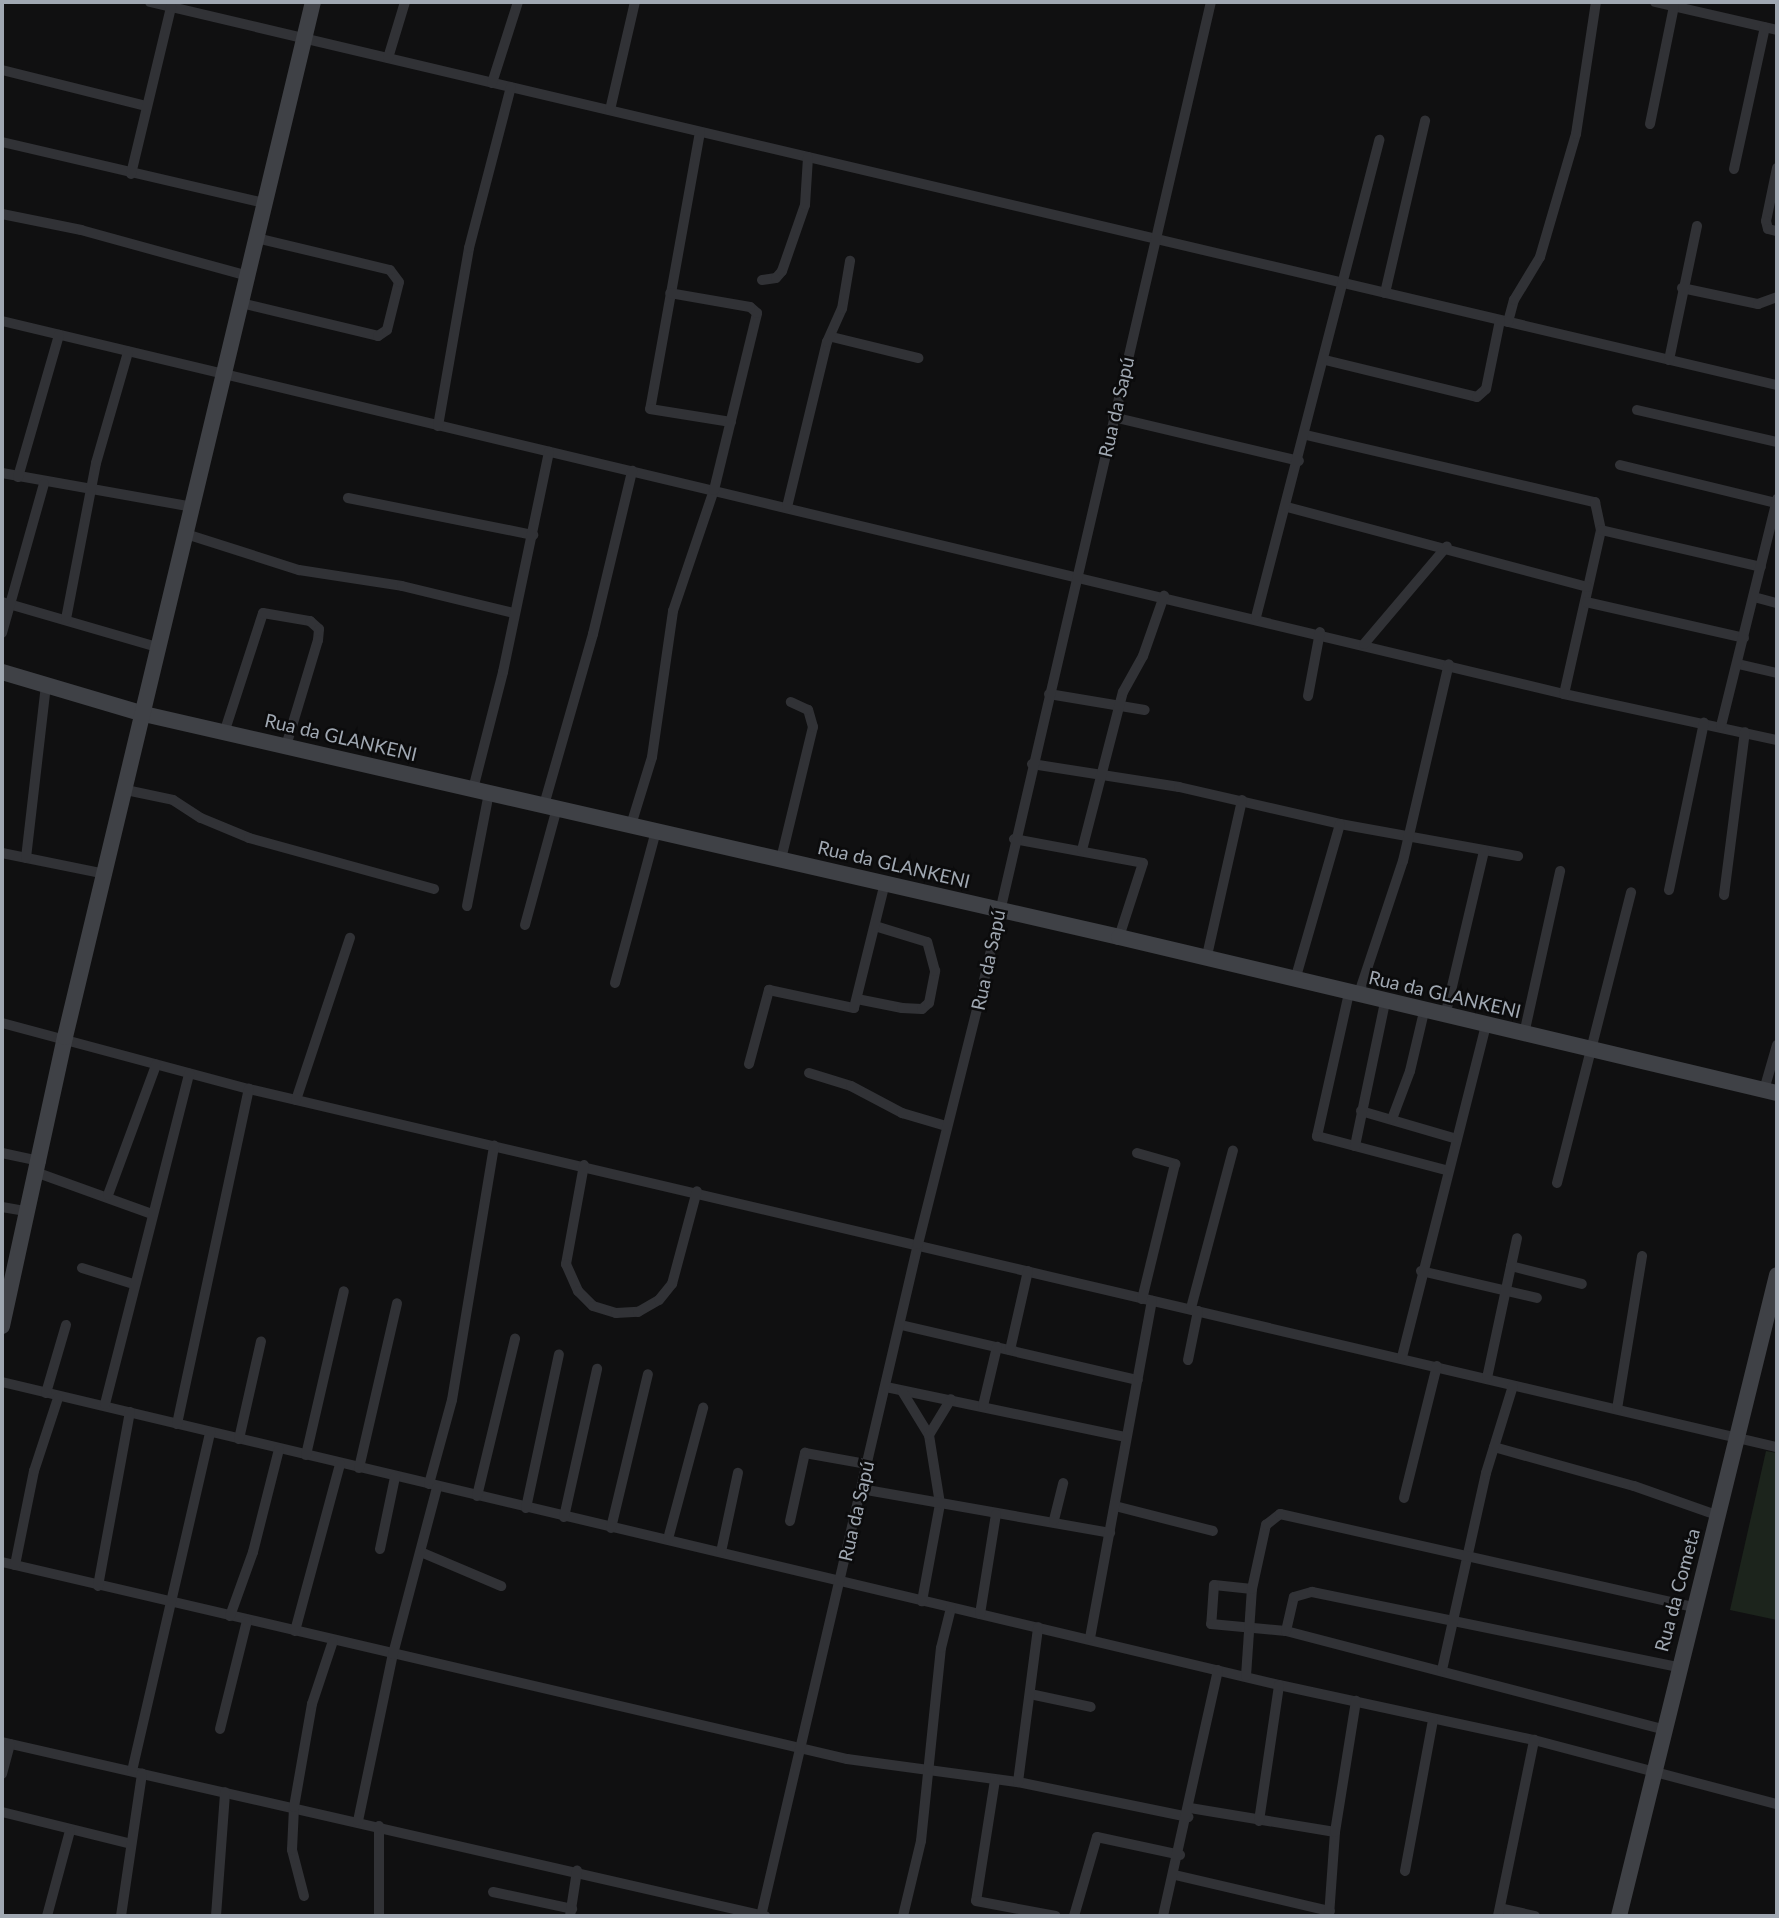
<!DOCTYPE html>
<meta charset="utf-8">
<style>
body{margin:0}
#map{position:relative;width:1779px;height:1918px;overflow:hidden;background:#101011;font-family:Lato,sans-serif}
div>[style]{position:absolute}
[style*='--x']{left:calc(var(--x)*1px);top:calc(var(--y)*1px);width:calc(var(--w)*1px);rotate:calc(var(--a)*1deg)}
.green>*{inset:0;background:#1c241c}
.street>*{height:10px;margin:-5px;padding:0 5px;transform-origin:5px;border-radius:5px;background:#313236}
.secondary>*{height:16px;margin:-8px;padding:0 8px;transform-origin:8px;border-radius:8px;background:#3f4146}
span{translate:-50% -50%;white-space:nowrap;text-align:center;line-height:1.15;-webkit-text-stroke:5px #0b0b0c;paint-order:stroke}
.street-label{font-size:19px;color:#a0a8b2}
.frame{position:absolute;inset:0;border:4px solid #a0a8b2;pointer-events:none}
</style>
<div id="map">
<div class="green">
<div style="clip-path:polygon(1766px 1451px,1777px 1453px,1777px 1620px,1730px 1610px)"></div>
</div>
<div class="street">
<div style="--x:150;--y:2;--w:1671;--a:13.25"></div>
<div style="--x:1655;--y:2;--w:125;--a:12.9"></div>
<div style="--x:388;--y:58;--w:59;--a:-73.1"></div>
<div style="--x:2;--y:70;--w:148;--a:14"></div>
<div style="--x:492;--y:83;--w:85;--a:-72.2"></div>
<div style="--x:610;--y:110;--w:111;--a:-77"></div>
<div style="--x:1650;--y:124;--w:120;--a:-78.5"></div>
<div style="--x:700;--y:132;--w:281;--a:100.2"></div>
<div style="--x:650;--y:409;--w:82;--a:9.1"></div>
<div style="--x:2;--y:142;--w:270;--a:13.1"></div>
<div style="--x:1777;--y:168;--w:54;--a:101.7"></div>
<div style="--x:1766;--y:221;--w:8;--a:76"></div>
<div style="--x:1768;--y:229;--w:9;--a:13"></div>
<div style="--x:1734;--y:169;--w:145;--a:-77.7"></div>
<div style="--x:131;--y:174;--w:172;--a:-76.5"></div>
<div style="--x:2;--y:214;--w:81;--a:11.4"></div>
<div style="--x:81;--y:230;--w:173;--a:15.4"></div>
<div style="--x:762;--y:280;--w:14;--a:-8"></div>
<div style="--x:776;--y:278;--w:9;--a:-49"></div>
<div style="--x:782;--y:271;--w:70;--a:-70.8"></div>
<div style="--x:805;--y:205;--w:48;--a:-86.4"></div>
<div style="--x:1682;--y:288;--w:78;--a:11.9"></div>
<div style="--x:1758;--y:304;--w:20;--a:-20"></div>
<div style="--x:1385;--y:293;--w:177;--a:-76.9"></div>
<div style="--x:241;--y:303;--w:141;--a:13.5"></div>
<div style="--x:378;--y:336;--w:11;--a:-34"></div>
<div style="--x:387;--y:330;--w:49;--a:-76"></div>
<div style="--x:399;--y:282;--w:15;--a:-127"></div>
<div style="--x:390;--y:270;--w:137;--a:-166.5"></div>
<div style="--x:2;--y:321;--w:1606;--a:13.43"></div>
<div style="--x:1564;--y:694;--w:218;--a:12.2"></div>
<div style="--x:1508;--y:322;--w:23;--a:-75"></div>
<div style="--x:1514;--y:300;--w:50;--a:-58.8"></div>
<div style="--x:1540;--y:257;--w:128;--a:-73.7"></div>
<div style="--x:1576;--y:134;--w:134;--a:-81.4"></div>
<div style="--x:832;--y:337;--w:89;--a:13.7"></div>
<div style="--x:1325;--y:360;--w:156;--a:13.7"></div>
<div style="--x:1477;--y:397;--w:12;--a:-42"></div>
<div style="--x:1486;--y:389;--w:70;--a:-78.5"></div>
<div style="--x:1669;--y:360;--w:137;--a:-78.2"></div>
<div style="--x:1637;--y:410;--w:144;--a:12.9"></div>
<div style="--x:1113;--y:417;--w:191;--a:13.3"></div>
<div style="--x:438;--y:426;--w:181;--a:-80.1"></div>
<div style="--x:469;--y:248;--w:166;--a:-75.4"></div>
<div style="--x:1306;--y:435;--w:297;--a:13.1"></div>
<div style="--x:1595;--y:502;--w:29;--a:78"></div>
<div style="--x:1601;--y:530;--w:168;--a:102.7"></div>
<div style="--x:1620;--y:465;--w:161;--a:13.7"></div>
<div style="--x:2;--y:473;--w:194;--a:10.1"></div>
<div style="--x:18;--y:477;--w:148;--a:-73.9"></div>
<div style="--x:348;--y:498;--w:189;--a:11.3"></div>
<div style="--x:787;--y:507;--w:170;--a:-76.4"></div>
<div style="--x:827;--y:342;--w:36;--a:-66"></div>
<div style="--x:842;--y:309;--w:49;--a:-80.5"></div>
<div style="--x:1287;--y:507;--w:311;--a:14.9"></div>
<div style="--x:1601;--y:530;--w:164;--a:13"></div>
<div style="--x:186;--y:534;--w:119;--a:17.7"></div>
<div style="--x:299;--y:570;--w:104;--a:8.8"></div>
<div style="--x:402;--y:586;--w:115;--a:13.6"></div>
<div style="--x:1754;--y:597;--w:24;--a:15"></div>
<div style="--x:2;--y:602;--w:165;--a:16.2"></div>
<div style="--x:1586;--y:602;--w:162;--a:12.8"></div>
<div style="--x:1256;--y:617;--w:493;--a:-75.5"></div>
<div style="--x:66;--y:619;--w:159;--a:-79.1"></div>
<div style="--x:96;--y:463;--w:116;--a:-73.9"></div>
<div style="--x:2;--y:633;--w:155;--a:-74.3"></div>
<div style="--x:1364;--y:644;--w:128;--a:-49.7"></div>
<div style="--x:1738;--y:664;--w:40;--a:13"></div>
<div style="--x:1049;--y:694;--w:97;--a:9.5"></div>
<div style="--x:1308;--y:696;--w:65;--a:-79.4"></div>
<div style="--x:1721;--y:726;--w:234;--a:-76.1"></div>
<div style="--x:225;--y:730;--w:123;--a:-72"></div>
<div style="--x:263;--y:613;--w:48;--a:9.7"></div>
<div style="--x:310;--y:621;--w:12;--a:42"></div>
<div style="--x:319;--y:629;--w:11;--a:95"></div>
<div style="--x:318;--y:640;--w:111;--a:106.8"></div>
<div style="--x:1032;--y:764;--w:149;--a:8.9"></div>
<div style="--x:1179;--y:787;--w:165;--a:12.9"></div>
<div style="--x:1340;--y:824;--w:181;--a:10.2"></div>
<div style="--x:473;--y:789;--w:121;--a:-75.6"></div>
<div style="--x:503;--y:672;--w:225;--a:-78.2"></div>
<div style="--x:126;--y:790;--w:48;--a:12"></div>
<div style="--x:173;--y:800;--w:33;--a:33"></div>
<div style="--x:201;--y:818;--w:52;--a:22.6"></div>
<div style="--x:249;--y:838;--w:192;--a:15.4"></div>
<div style="--x:544;--y:805;--w:178;--a:-74"></div>
<div style="--x:593;--y:634;--w:168;--a:-76.5"></div>
<div style="--x:631;--y:825;--w:71;--a:-72.8"></div>
<div style="--x:652;--y:757;--w:148;--a:-81.8"></div>
<div style="--x:673;--y:611;--w:128;--a:-71.3"></div>
<div style="--x:714;--y:490;--w:182;--a:-76.3"></div>
<div style="--x:757;--y:313;--w:9;--a:-139"></div>
<div style="--x:750;--y:307;--w:81;--a:-170.1"></div>
<div style="--x:1014;--y:839;--w:131;--a:10.5"></div>
<div style="--x:1143;--y:863;--w:78;--a:108"></div>
<div style="--x:1082;--y:850;--w:163;--a:-75.5"></div>
<div style="--x:1123;--y:692;--w:41;--a:-60.9"></div>
<div style="--x:1143;--y:656;--w:64;--a:-70.7"></div>
<div style="--x:2;--y:853;--w:105;--a:11.5"></div>
<div style="--x:26;--y:858;--w:173;--a:-83.4"></div>
<div style="--x:781;--y:859;--w:136;--a:-76.4"></div>
<div style="--x:813;--y:727;--w:18;--a:-106"></div>
<div style="--x:808;--y:710;--w:19;--a:-155"></div>
<div style="--x:1669;--y:890;--w:171;--a:-78.2"></div>
<div style="--x:1724;--y:895;--w:164;--a:-82.7"></div>
<div style="--x:467;--y:906;--w:115;--a:-79"></div>
<div style="--x:525;--y:925;--w:121;--a:-74.7"></div>
<div style="--x:1206;--y:960;--w:164;--a:-77.3"></div>
<div style="--x:1295;--y:980;--w:162;--a:-73.9"></div>
<div style="--x:615;--y:983;--w:157;--a:-74.9"></div>
<div style="--x:1349;--y:993;--w:147;--a:102.6"></div>
<div style="--x:1317;--y:1136;--w:133;--a:14.8"></div>
<div style="--x:1358;--y:996;--w:142;--a:-71.6"></div>
<div style="--x:1403;--y:861;--w:202;--a:-76.9"></div>
<div style="--x:857;--y:999;--w:46;--a:11.3"></div>
<div style="--x:902;--y:1008;--w:20;--a:3"></div>
<div style="--x:922;--y:1009;--w:9;--a:-41"></div>
<div style="--x:929;--y:1003;--w:33;--a:-79"></div>
<div style="--x:935;--y:971;--w:30;--a:-105"></div>
<div style="--x:927;--y:942;--w:54;--a:-162.9"></div>
<div style="--x:1445;--y:1016;--w:170;--a:-76.7"></div>
<div style="--x:2;--y:1023;--w:256;--a:15"></div>
<div style="--x:249;--y:1089;--w:1569;--a:13.19"></div>
<div style="--x:1524;--y:1034;--w:167;--a:-77.5"></div>
<div style="--x:749;--y:1064;--w:77;--a:-74.9"></div>
<div style="--x:769;--y:990;--w:87;--a:12"></div>
<div style="--x:854;--y:1008;--w:129;--a:-76.1"></div>
<div style="--x:809;--y:1073;--w:44;--a:17.2"></div>
<div style="--x:851;--y:1086;--w:58;--a:27.9"></div>
<div style="--x:902;--y:1113;--w:46;--a:16.5"></div>
<div style="--x:1764;--y:1090;--w:47;--a:-73.9"></div>
<div style="--x:296;--y:1100;--w:171;--a:-71.6"></div>
<div style="--x:1361;--y:1111;--w:100;--a:16.3"></div>
<div style="--x:1392;--y:1119;--w:51;--a:-69.4"></div>
<div style="--x:1410;--y:1071;--w:61;--a:-76.7"></div>
<div style="--x:1355;--y:1146;--w:147;--a:-78.2"></div>
<div style="--x:2;--y:1153;--w:40;--a:12"></div>
<div style="--x:1137;--y:1153;--w:40;--a:16"></div>
<div style="--x:1175;--y:1164;--w:139;--a:103.7"></div>
<div style="--x:584;--y:1165;--w:101;--a:100.3"></div>
<div style="--x:566;--y:1264;--w:30;--a:66"></div>
<div style="--x:578;--y:1291;--w:21;--a:45"></div>
<div style="--x:593;--y:1306;--w:24;--a:17"></div>
<div style="--x:616;--y:1313;--w:22;--a:-3"></div>
<div style="--x:638;--y:1312;--w:24;--a:-30"></div>
<div style="--x:659;--y:1300;--w:21;--a:-51"></div>
<div style="--x:672;--y:1284;--w:96;--a:-75"></div>
<div style="--x:38;--y:1173;--w:121;--a:19.8"></div>
<div style="--x:1557;--y:1183;--w:300;--a:-75.7"></div>
<div style="--x:108;--y:1195;--w:139;--a:-69.7"></div>
<div style="--x:2;--y:1207;--w:27;--a:10"></div>
<div style="--x:1511;--y:1266;--w:73;--a:14.2"></div>
<div style="--x:82;--y:1268;--w:53;--a:17.4"></div>
<div style="--x:1421;--y:1271;--w:119;--a:13.1"></div>
<div style="--x:1191;--y:1308;--w:163;--a:-75.1"></div>
<div style="--x:901;--y:1325;--w:243;--a:13.1"></div>
<div style="--x:1010;--y:1350;--w:81;--a:-77.2"></div>
<div style="--x:1402;--y:1357;--w:341;--a:-75.8"></div>
<div style="--x:1188;--y:1360;--w:50;--a:-78.5"></div>
<div style="--x:1487;--y:1378;--w:143;--a:-77.9"></div>
<div style="--x:2;--y:1382;--w:1312;--a:13.35"></div>
<div style="--x:1279;--y:1685;--w:261;--a:12.2"></div>
<div style="--x:1534;--y:1740;--w:251;--a:14.8"></div>
<div style="--x:886;--y:1387;--w:245;--a:11.8"></div>
<div style="--x:902;--y:1391;--w:52;--a:58.5"></div>
<div style="--x:929;--y:1435;--w:70;--a:80.9"></div>
<div style="--x:940;--y:1504;--w:99;--a:100.5"></div>
<div style="--x:46;--y:1393;--w:71;--a:-73.6"></div>
<div style="--x:105;--y:1404;--w:341;--a:-75.7"></div>
<div style="--x:983;--y:1406;--w:61;--a:-76.7"></div>
<div style="--x:1617;--y:1409;--w:155;--a:-80.7"></div>
<div style="--x:177;--y:1424;--w:343;--a:-77.9"></div>
<div style="--x:929;--y:1435;--w:42;--a:-58.6"></div>
<div style="--x:239;--y:1439;--w:100;--a:-77.3"></div>
<div style="--x:1494;--y:1447;--w:145;--a:15.6"></div>
<div style="--x:1634;--y:1486;--w:90;--a:19.4"></div>
<div style="--x:306;--y:1455;--w:168;--a:-77"></div>
<div style="--x:359;--y:1468;--w:169;--a:-77"></div>
<div style="--x:429;--y:1484;--w:87;--a:-74.7"></div>
<div style="--x:452;--y:1400;--w:258;--a:-80.6"></div>
<div style="--x:861;--y:1489;--w:253;--a:10"></div>
<div style="--x:477;--y:1496;--w:162;--a:-76.4"></div>
<div style="--x:1404;--y:1498;--w:136;--a:-76"></div>
<div style="--x:1115;--y:1506;--w:101;--a:14.3"></div>
<div style="--x:526;--y:1508;--w:157;--a:-77.9"></div>
<div style="--x:564;--y:1517;--w:152;--a:-77.4"></div>
<div style="--x:1054;--y:1520;--w:38;--a:-76"></div>
<div style="--x:790;--y:1521;--w:70;--a:-77.6"></div>
<div style="--x:805;--y:1453;--w:63;--a:10.1"></div>
<div style="--x:611;--y:1528;--w:158;--a:-76.5"></div>
<div style="--x:668;--y:1539;--w:136;--a:-75"></div>
<div style="--x:380;--y:1549;--w:74;--a:-78.2"></div>
<div style="--x:721;--y:1552;--w:81;--a:-77.9"></div>
<div style="--x:423;--y:1553;--w:85;--a:22.9"></div>
<div style="--x:2;--y:1562;--w:868;--a:13.12"></div>
<div style="--x:847;--y:1759;--w:173;--a:7.7"></div>
<div style="--x:1018;--y:1782;--w:174;--a:11.6"></div>
<div style="--x:15;--y:1565;--w:96;--a:-78.6"></div>
<div style="--x:34;--y:1471;--w:77;--a:-71.8"></div>
<div style="--x:98;--y:1586;--w:177;--a:-79.6"></div>
<div style="--x:1252;--y:1589;--w:38;--a:-174"></div>
<div style="--x:1214;--y:1585;--w:39;--a:94"></div>
<div style="--x:1211;--y:1624;--w:75;--a:5.3"></div>
<div style="--x:1286;--y:1631;--w:390;--a:14.6"></div>
<div style="--x:980;--y:1614;--w:101;--a:-80.9"></div>
<div style="--x:230;--y:1616;--w:68;--a:-70.2"></div>
<div style="--x:253;--y:1552;--w:106;--a:-75.8"></div>
<div style="--x:295;--y:1631;--w:173;--a:-74.9"></div>
<div style="--x:1286;--y:1631;--w:35;--a:-77"></div>
<div style="--x:1294;--y:1597;--w:19;--a:-16"></div>
<div style="--x:1312;--y:1592;--w:374;--a:11.6"></div>
<div style="--x:1090;--y:1638;--w:343;--a:-79.6"></div>
<div style="--x:1442;--y:1670;--w:202;--a:-77.4"></div>
<div style="--x:1486;--y:1473;--w:91;--a:-72.8"></div>
<div style="--x:1246;--y:1676;--w:87;--a:-86.1"></div>
<div style="--x:1252;--y:1589;--w:66;--a:-77.7"></div>
<div style="--x:1266;--y:1525;--w:18;--a:-38"></div>
<div style="--x:1280;--y:1514;--w:424;--a:12.7"></div>
<div style="--x:1030;--y:1694;--w:62;--a:12"></div>
<div style="--x:220;--y:1729;--w:111;--a:-76"></div>
<div style="--x:2;--y:1742;--w:783;--a:12.85"></div>
<div style="--x:132;--y:1771;--w:348;--a:-77"></div>
<div style="--x:2;--y:1774;--w:31;--a:-75"></div>
<div style="--x:995;--y:1780;--w:122;--a:98.9"></div>
<div style="--x:976;--y:1901;--w:81;--a:10.6"></div>
<div style="--x:1018;--y:1782;--w:156;--a:-82.6"></div>
<div style="--x:1190;--y:1808;--w:147;--a:9.4"></div>
<div style="--x:2;--y:1812;--w:133;--a:13.9"></div>
<div style="--x:358;--y:1821;--w:171;--a:-78.2"></div>
<div style="--x:393;--y:1654;--w:172;--a:-75.2"></div>
<div style="--x:1259;--y:1821;--w:137;--a:-81.6"></div>
<div style="--x:1405;--y:1871;--w:154;--a:-79.5"></div>
<div style="--x:1175;--y:1875;--w:159;--a:13.1"></div>
<div style="--x:493;--y:1892;--w:81;--a:12.1"></div>
<div style="--x:304;--y:1896;--w:48;--a:-104.6"></div>
<div style="--x:292;--y:1850;--w:43;--a:-87.3"></div>
<div style="--x:294;--y:1807;--w:105;--a:-80.1"></div>
<div style="--x:312;--y:1704;--w:66;--a:-71.6"></div>
<div style="--x:1500;--y:1908;--w:36;--a:13"></div>
<div style="--x:47;--y:1916;--w:88;--a:-74.9"></div>
<div style="--x:121;--y:1916;--w:144;--a:-81.6"></div>
<div style="--x:216;--y:1916;--w:124;--a:-85.8"></div>
<div style="--x:379;--y:1916;--w:90;--a:-90"></div>
<div style="--x:570;--y:1916;--w:46;--a:-81.2"></div>
<div style="--x:761;--y:1916;--w:690;--a:-76.85"></div>
<div style="--x:918;--y:1244;--w:263;--a:-75.9"></div>
<div style="--x:982;--y:989;--w:1013;--a:-76.94"></div>
<div style="--x:903;--y:1916;--w:77;--a:-76.5"></div>
<div style="--x:921;--y:1841;--w:194;--a:-84.1"></div>
<div style="--x:941;--y:1648;--w:41;--a:-76"></div>
<div style="--x:1074;--y:1916;--w:82;--a:-73.8"></div>
<div style="--x:1097;--y:1837;--w:85;--a:12.2"></div>
<div style="--x:1163;--y:1916;--w:252;--a:-77.4"></div>
<div style="--x:1329;--y:1916;--w:84;--a:-85.9"></div>
<div style="--x:1335;--y:1832;--w:133;--a:-80.9"></div>
<div style="--x:1498;--y:1916;--w:180;--a:-78.4"></div>
</div>
<div class="secondary">
<div style="--x:2;--y:672;--w:148;--a:16.5"></div>
<div style="--x:144;--y:714;--w:1000;--a:12.88"></div>
<div style="--x:1119;--y:937;--w:676;--a:13.34"></div>
<div style="--x:2;--y:1326;--w:296;--a:-77.7"></div>
<div style="--x:65;--y:1037;--w:1064;--a:-76.53"></div>
<div style="--x:1619;--y:1916;--w:660;--a:-76.15"></div>
</div>
<div class="street-label">
<span style="left:1116px;top:407px;rotate:-77deg">Rua da Sapú</span>
<span style="left:341px;top:737px;rotate:13deg">Rua da GLANKENI</span>
<span style="left:894px;top:864px;rotate:13deg">Rua da GLANKENI</span>
<span style="left:988px;top:960px;rotate:-78deg">Rua da Sapú</span>
<span style="left:1445px;top:994px;rotate:13deg">Rua da GLANKENI</span>
<span style="left:856px;top:1511px;rotate:-77deg">Rua da Sapú</span>
<span style="left:1677px;top:1590px;rotate:-75deg">Rua da Cometa</span>
</div>
<div class="frame"></div>
</div>
